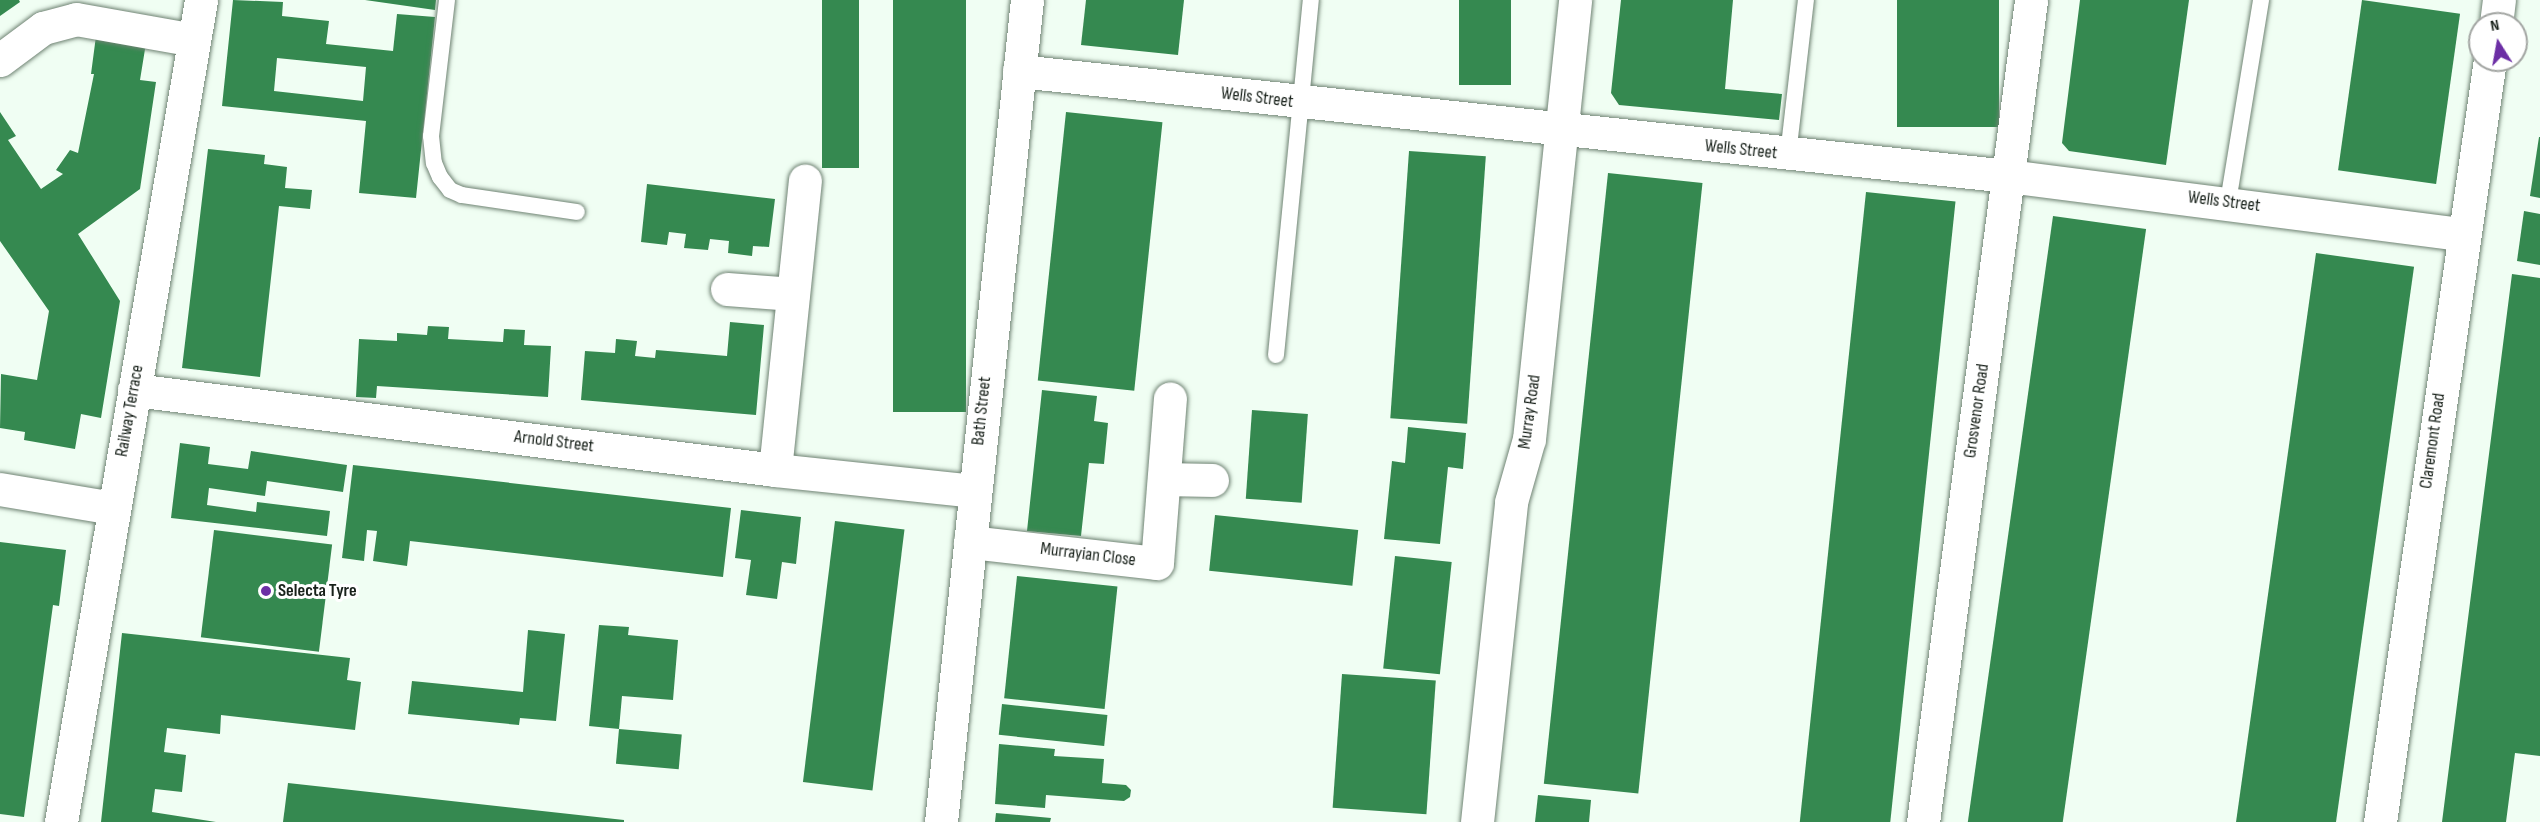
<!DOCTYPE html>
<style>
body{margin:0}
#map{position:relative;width:2540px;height:822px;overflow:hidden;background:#f0fef3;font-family:"Sofia Sans Condensed",sans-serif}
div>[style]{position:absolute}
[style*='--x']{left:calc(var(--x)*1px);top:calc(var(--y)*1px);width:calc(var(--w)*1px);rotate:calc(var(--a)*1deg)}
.building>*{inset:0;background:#358950;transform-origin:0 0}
.roads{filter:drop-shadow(0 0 2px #6f8373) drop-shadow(0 0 2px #6f8373)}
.lane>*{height:16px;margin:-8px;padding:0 8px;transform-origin:8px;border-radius:8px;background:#fff}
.street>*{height:33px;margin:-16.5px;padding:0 16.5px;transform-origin:16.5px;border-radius:16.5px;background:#fff}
.secondary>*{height:33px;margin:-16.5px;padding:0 16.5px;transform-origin:16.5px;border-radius:16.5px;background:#fff}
.dots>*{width:16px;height:16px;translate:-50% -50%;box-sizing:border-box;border:3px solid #fff;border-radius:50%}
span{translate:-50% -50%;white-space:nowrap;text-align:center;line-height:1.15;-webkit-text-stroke:6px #fff;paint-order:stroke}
.street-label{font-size:18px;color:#18211a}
.poi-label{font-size:18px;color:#18211a;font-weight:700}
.left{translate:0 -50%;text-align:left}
.north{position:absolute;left:2468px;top:12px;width:60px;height:60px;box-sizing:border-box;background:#fff;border:2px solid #a3a6a3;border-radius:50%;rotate:349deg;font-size:16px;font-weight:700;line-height:24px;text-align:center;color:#18211a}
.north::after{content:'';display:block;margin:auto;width:21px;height:27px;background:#6c2fa5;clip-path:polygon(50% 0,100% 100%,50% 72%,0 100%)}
</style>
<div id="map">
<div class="building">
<div style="clip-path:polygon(0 0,19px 0,20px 2px,0 16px)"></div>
<div style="clip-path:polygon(evenodd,233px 0,283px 2px,282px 16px,329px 21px,326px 44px,393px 51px,397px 14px,435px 17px,416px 198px,359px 193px,366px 121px,222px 106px,233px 0,277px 58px,366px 67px,363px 101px,274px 91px,277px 58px)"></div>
<div style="clip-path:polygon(365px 0,436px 0,435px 10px)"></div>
<div style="left:822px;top:0;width:37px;height:168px"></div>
<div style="left:893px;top:0;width:73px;height:412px"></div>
<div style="clip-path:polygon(1086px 0,1184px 0,1178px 55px,1081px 45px)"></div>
<div style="left:1459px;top:0;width:52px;height:85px"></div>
<div style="clip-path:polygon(1621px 0,1733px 0,1725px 89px,1782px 94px,1779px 120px,1619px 105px,1611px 93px)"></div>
<div style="left:1897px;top:0;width:102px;height:127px"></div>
<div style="clip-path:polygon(2080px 0,2189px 0,2166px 165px,2069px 151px,2062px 143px)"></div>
<div style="left:2362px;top:0;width:99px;height:172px;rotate:8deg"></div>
<div style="clip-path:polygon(96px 36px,146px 43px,140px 80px,156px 82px,140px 189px,78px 234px,120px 301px,101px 418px,81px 414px,75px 449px,24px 440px,25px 432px,0 428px,1px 374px,37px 380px,49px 311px,0 241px,0 112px,16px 136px,8px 140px,41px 189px,63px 174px,56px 170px,70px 150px,78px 153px,94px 74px,91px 74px)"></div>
<div style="left:1066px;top:112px;width:97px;height:270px;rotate:6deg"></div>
<div style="clip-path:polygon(2539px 137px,2540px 137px,2540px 198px,2530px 196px)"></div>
<div style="clip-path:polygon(208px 149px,265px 155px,264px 164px,287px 167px,285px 188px,312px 190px,310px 209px,279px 206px,260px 377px,182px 368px)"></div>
<div style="left:1409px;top:151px;width:77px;height:268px;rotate:4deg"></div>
<div style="left:1608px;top:173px;width:95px;height:614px;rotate:6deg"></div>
<div style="clip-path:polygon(647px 184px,775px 199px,769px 247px,753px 246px,752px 256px,728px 253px,729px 241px,710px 239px,708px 250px,684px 248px,686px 234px,669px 232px,667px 245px,641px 242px)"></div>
<div style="left:1866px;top:192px;width:90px;height:635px;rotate:6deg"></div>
<div style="clip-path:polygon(2524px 211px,2540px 214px,2540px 265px,2517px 261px)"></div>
<div style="left:2053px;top:216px;width:94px;height:612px;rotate:8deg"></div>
<div style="left:2316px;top:253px;width:99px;height:575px;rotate:8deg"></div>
<div style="clip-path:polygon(2512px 274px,2540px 278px,2540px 756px,2515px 753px,2506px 822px,2442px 822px)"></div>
<div style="clip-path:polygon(730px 322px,764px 325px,756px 415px,581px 400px,585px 351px,615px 353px,616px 339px,637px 341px,635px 356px,655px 358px,656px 350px,727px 356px)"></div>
<div style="clip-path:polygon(428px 326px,449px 327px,448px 339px,503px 342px,504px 329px,525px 330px,524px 345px,551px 346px,548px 397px,377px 386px,376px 398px,356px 397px,359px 339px,397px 341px,397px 333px,427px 335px)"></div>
<div style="clip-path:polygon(1042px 390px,1097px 396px,1094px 421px,1108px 423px,1104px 464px,1089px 463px,1081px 536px,1027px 531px)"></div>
<div style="left:1252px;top:410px;width:56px;height:89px;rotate:4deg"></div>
<div style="clip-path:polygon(1408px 427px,1466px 433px,1463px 469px,1448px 467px,1440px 544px,1384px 539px,1392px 461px,1405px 463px)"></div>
<div style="clip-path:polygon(180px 443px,210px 447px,208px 464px,248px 469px,251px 451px,347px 465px,343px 492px,267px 481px,265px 496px,209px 488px,207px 505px,256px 512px,257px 502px,330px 511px,327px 536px,171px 518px)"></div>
<div style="clip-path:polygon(353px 465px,731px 508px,723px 577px,410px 541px,407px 566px,373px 561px,377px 531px,367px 530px,364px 561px,342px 558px)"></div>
<div style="clip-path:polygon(741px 510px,801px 517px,796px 564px,782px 562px,777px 599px,746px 595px,751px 560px,735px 558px)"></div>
<div style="left:1215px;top:515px;width:144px;height:56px;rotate:6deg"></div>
<div style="left:835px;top:521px;width:70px;height:263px;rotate:7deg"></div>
<div style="left:214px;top:530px;width:119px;height:108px;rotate:7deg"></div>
<div style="clip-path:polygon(0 542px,66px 550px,59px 606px,53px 605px,24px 817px,0 814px)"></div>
<div style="left:1395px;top:556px;width:57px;height:113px;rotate:6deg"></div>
<div style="left:1017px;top:576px;width:101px;height:123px;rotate:6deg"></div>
<div style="clip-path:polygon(599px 625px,629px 627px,628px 635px,678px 640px,673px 700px,622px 696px,619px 729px,589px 726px)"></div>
<div style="clip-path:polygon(528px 630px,565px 634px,556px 721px,520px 718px,519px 725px,408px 714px,412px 681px,523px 692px)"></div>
<div style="clip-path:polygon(122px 633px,350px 658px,347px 680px,361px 682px,355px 730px,221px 715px,220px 734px,167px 728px,164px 752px,186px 755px,182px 792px,155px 789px,152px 812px,216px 822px,101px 822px)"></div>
<div style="left:1342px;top:674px;width:94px;height:134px;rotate:4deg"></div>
<div style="left:1002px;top:704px;width:106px;height:31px;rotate:6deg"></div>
<div style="left:619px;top:729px;width:63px;height:35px;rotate:5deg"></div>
<div style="clip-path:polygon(999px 744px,1055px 749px,1054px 756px,1104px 759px,1102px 783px,1126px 785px,1131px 790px,1130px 797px,1124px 801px,1046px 795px,1045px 808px,995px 804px)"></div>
<div style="clip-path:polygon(288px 783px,624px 820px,624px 822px,283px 822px)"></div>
<div style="clip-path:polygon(1538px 795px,1591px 800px,1589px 822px,1535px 822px)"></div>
<div style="clip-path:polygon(996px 813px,1051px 818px,1050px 822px,995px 822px)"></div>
</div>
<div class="roads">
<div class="lane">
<div style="--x:447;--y:0;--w:137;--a:96.7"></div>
<div style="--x:431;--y:136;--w:27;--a:84"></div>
<div style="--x:434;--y:163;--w:15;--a:67"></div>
<div style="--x:440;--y:177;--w:16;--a:52"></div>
<div style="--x:450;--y:190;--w:13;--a:23"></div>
<div style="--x:462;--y:195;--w:116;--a:8.4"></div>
<div style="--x:1788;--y:155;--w:156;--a:-83.4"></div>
<div style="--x:2228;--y:202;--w:205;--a:-80.7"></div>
<div style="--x:1276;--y:355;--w:357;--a:-84.4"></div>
</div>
<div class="street">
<div style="--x:2496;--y:24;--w:24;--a:-83"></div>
<div style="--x:0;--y:60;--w:54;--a:-36.7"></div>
<div style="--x:43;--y:28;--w:34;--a:-15"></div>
<div style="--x:76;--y:19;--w:120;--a:10.1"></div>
<div style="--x:1019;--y:71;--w:995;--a:6.06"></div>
<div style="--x:2008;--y:176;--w:458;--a:7.3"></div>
<div style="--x:727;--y:289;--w:66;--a:4.3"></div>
<div style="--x:134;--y:390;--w:646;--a:7.11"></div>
<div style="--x:775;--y:470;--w:200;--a:6"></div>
<div style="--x:775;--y:470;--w:291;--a:-84.1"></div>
<div style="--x:1164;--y:479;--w:48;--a:1.2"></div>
<div style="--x:0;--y:489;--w:115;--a:9.5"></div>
<div style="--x:970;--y:542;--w:188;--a:6.4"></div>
<div style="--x:1157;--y:563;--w:165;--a:-85.5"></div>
<div style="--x:941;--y:822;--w:826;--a:-84.03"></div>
<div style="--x:1923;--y:822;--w:829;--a:-82.51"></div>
<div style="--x:2380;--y:822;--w:770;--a:-81.79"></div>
</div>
<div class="secondary">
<div style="--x:61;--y:822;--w:834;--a:-80.33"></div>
<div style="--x:1477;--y:822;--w:322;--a:-83.9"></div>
<div style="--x:1511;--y:502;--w:66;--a:-74.1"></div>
<div style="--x:1529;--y:439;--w:441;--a:-84"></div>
</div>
</div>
<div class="dots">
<div style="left:266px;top:591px;background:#6c2fa5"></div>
</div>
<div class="street-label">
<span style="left:1257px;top:98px;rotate:7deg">Wells Street</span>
<span style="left:1741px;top:150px;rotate:6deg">Wells Street</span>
<span style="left:2224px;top:202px;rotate:7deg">Wells Street</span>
<span style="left:130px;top:411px;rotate:-80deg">Railway Terrace</span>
<span style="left:982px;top:411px;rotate:-84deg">Bath Street</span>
<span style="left:1977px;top:411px;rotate:-82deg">Grosvenor Road</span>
<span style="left:1530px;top:412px;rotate:-82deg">Murray Road</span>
<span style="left:2433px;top:441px;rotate:-82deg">Claremont Road</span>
<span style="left:554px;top:442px;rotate:7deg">Arnold Street</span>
<span style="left:1088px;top:555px;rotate:7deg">Murrayian Close</span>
</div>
<div class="poi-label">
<span class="left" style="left:278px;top:591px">Selecta Tyre</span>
</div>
<div class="north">N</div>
</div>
